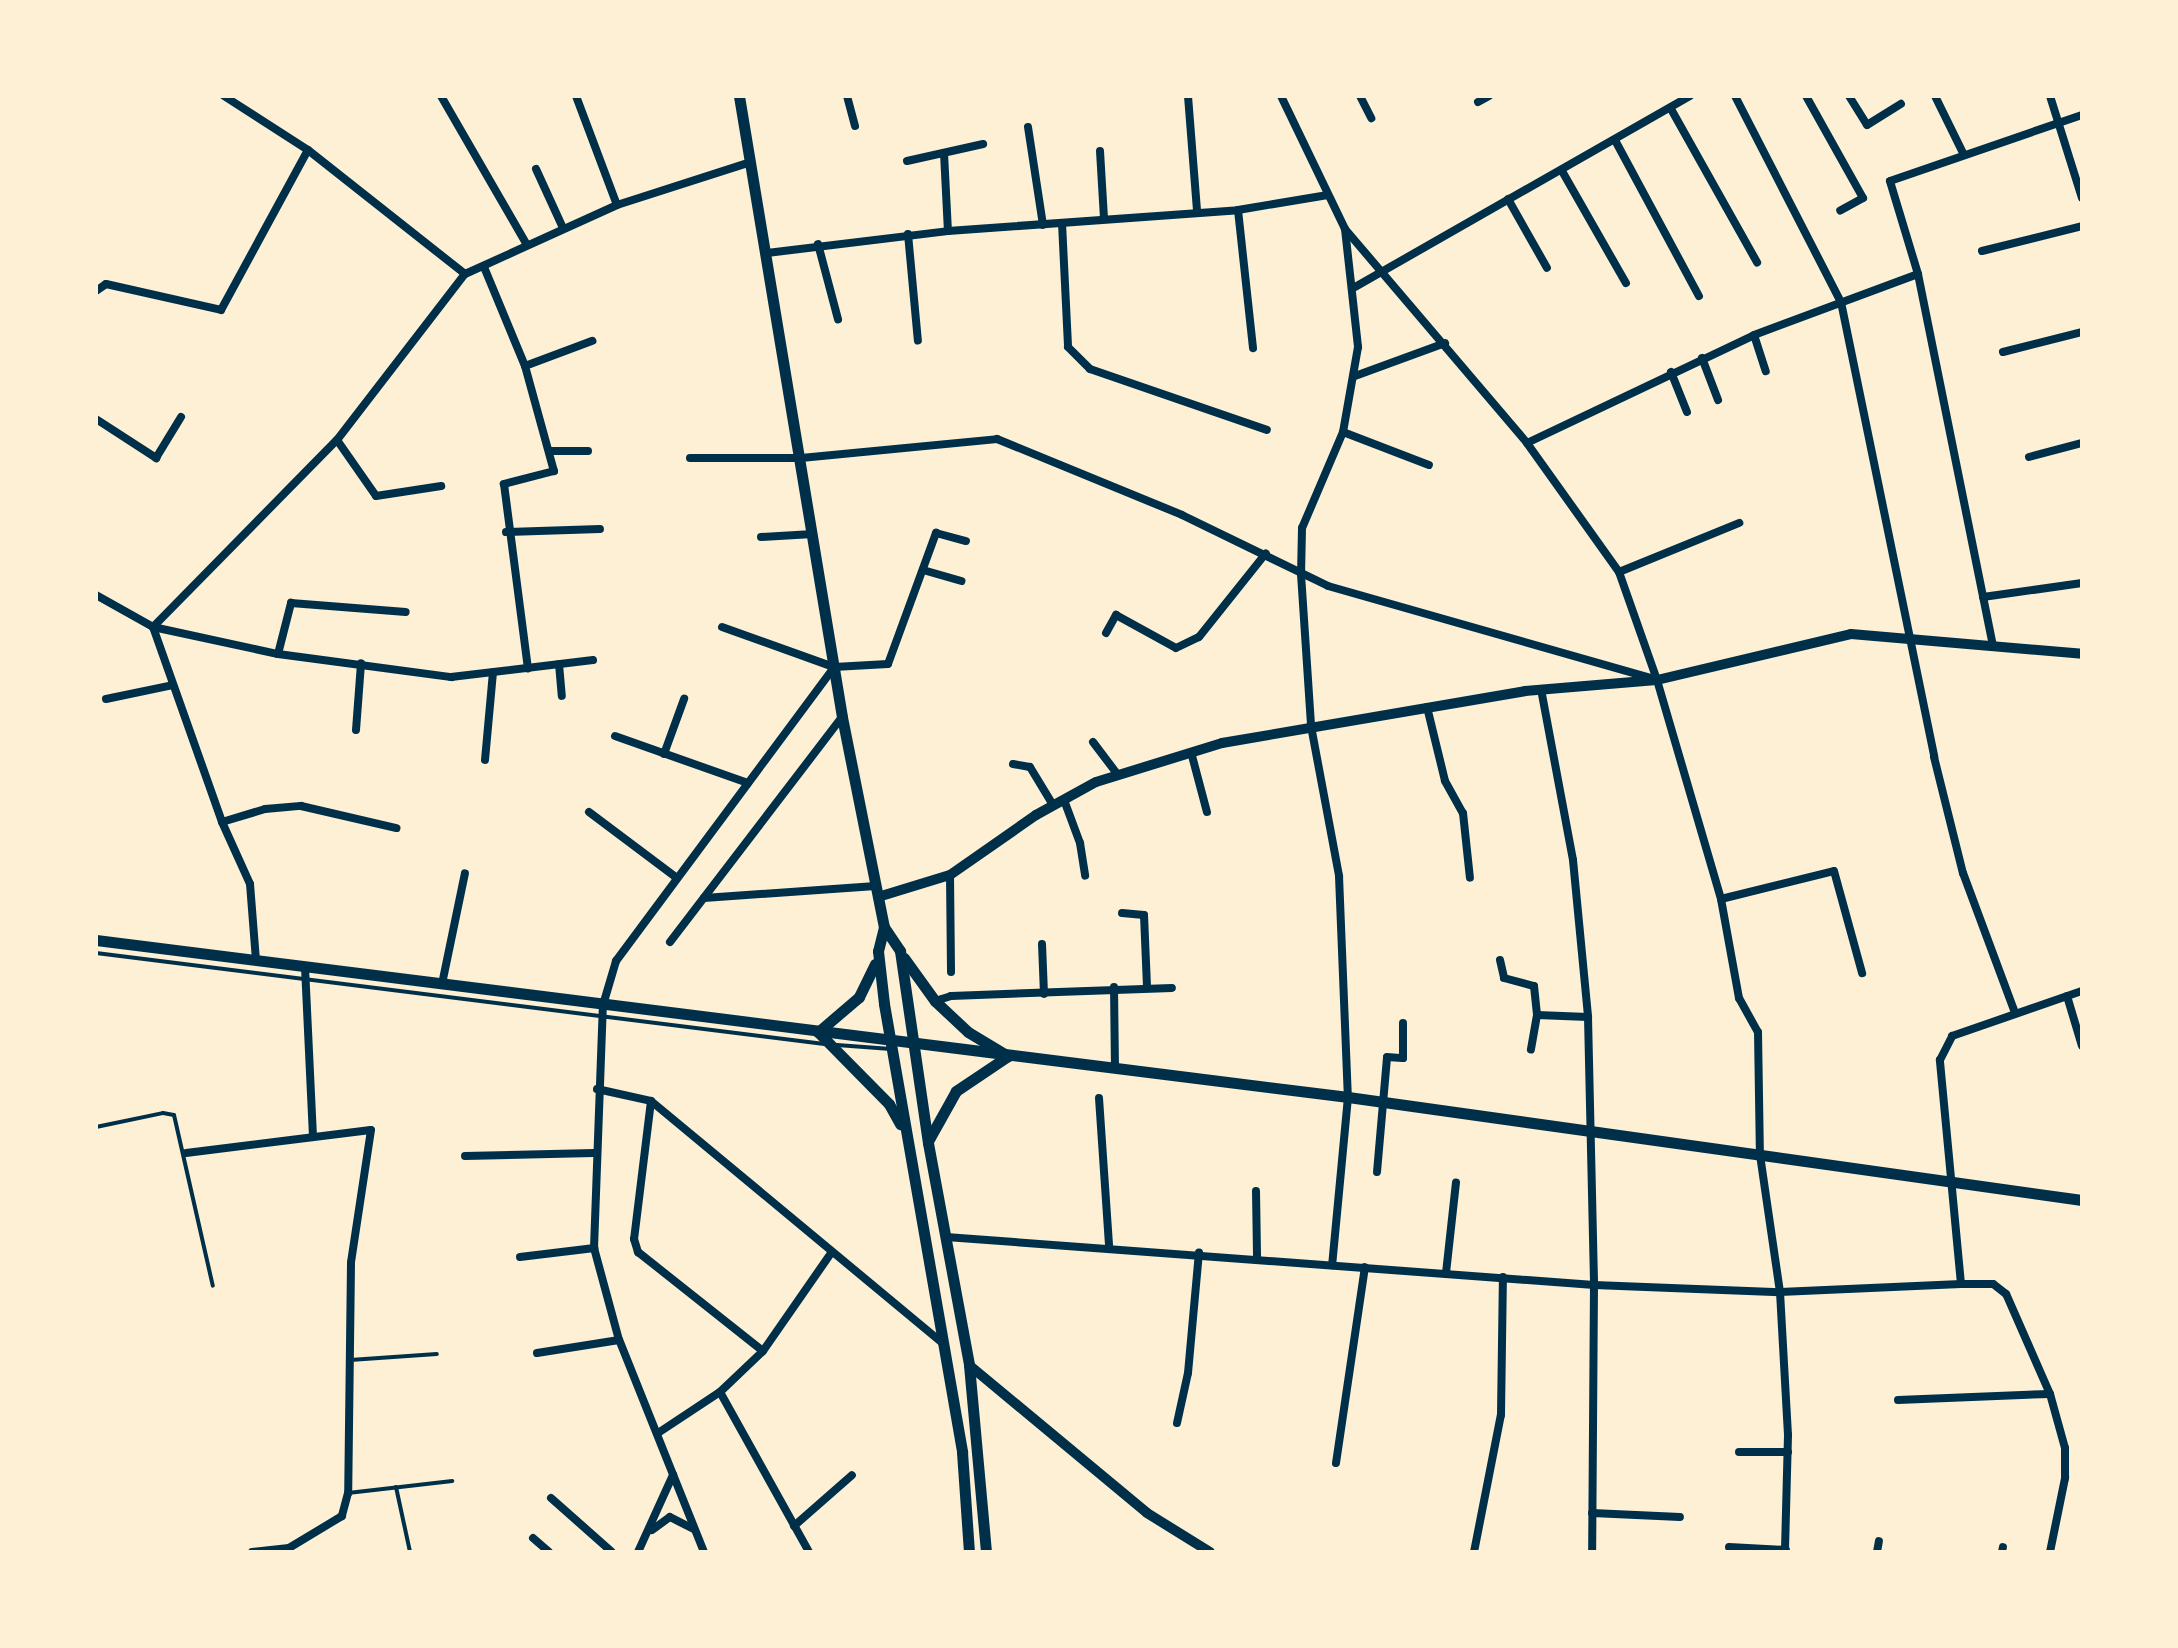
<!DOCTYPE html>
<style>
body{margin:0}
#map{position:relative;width:2178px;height:1648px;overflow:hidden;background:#fdf0d5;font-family:"IBM Plex Sans",sans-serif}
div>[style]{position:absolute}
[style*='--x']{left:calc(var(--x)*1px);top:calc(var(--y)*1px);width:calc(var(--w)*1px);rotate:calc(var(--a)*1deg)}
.service>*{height:4px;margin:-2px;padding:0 2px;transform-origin:2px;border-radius:2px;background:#003049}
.minor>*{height:8px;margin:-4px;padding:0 4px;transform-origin:4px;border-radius:4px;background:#003049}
.tertiary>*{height:10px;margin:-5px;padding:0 5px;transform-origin:5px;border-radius:5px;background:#003049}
.secondary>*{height:11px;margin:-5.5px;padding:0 5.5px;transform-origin:5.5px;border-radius:5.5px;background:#003049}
span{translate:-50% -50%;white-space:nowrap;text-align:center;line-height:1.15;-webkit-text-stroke:6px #fdf0d5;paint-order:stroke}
.frame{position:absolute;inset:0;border:98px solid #fdf0d5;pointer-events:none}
</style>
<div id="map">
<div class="service">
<div style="--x:96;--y:953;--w:734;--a:7.13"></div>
<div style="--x:837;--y:1045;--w:54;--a:4.2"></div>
<div style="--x:96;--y:1127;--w:68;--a:-11.8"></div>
<div style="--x:163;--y:1113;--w:11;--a:10"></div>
<div style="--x:174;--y:1115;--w:175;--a:77.2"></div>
<div style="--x:350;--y:1360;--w:87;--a:-3.9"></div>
<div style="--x:396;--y:1487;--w:66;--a:77.8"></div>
<div style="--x:348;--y:1493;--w:105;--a:-6.6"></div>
</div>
<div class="minor">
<div style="--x:224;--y:96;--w:100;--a:32.7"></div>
<div style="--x:308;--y:150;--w:200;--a:38.3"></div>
<div style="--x:441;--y:96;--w:172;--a:60"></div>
<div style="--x:576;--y:96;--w:116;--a:69.4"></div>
<div style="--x:847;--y:96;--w:31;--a:75"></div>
<div style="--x:1188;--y:96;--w:115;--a:85.5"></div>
<div style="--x:1281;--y:96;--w:148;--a:64.3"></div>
<div style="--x:1345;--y:229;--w:119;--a:83.7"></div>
<div style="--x:1358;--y:347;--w:86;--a:100"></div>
<div style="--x:1343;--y:432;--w:104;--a:113.1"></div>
<div style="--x:1302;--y:528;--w:46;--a:91.2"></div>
<div style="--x:1301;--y:574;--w:152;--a:86.2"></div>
<div style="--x:1311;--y:726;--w:153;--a:79.4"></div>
<div style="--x:1339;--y:876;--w:221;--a:87.7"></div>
<div style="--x:1348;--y:1097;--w:169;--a:95.4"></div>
<div style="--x:1360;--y:96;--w:25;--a:63"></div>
<div style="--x:1735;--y:96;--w:232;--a:62.8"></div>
<div style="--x:1841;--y:302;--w:464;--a:78.4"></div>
<div style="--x:1934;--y:757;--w:120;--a:76"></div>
<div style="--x:1963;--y:873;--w:149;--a:69.6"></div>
<div style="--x:1806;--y:96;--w:117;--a:60.8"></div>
<div style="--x:1863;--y:198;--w:26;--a:151"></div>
<div style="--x:1849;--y:96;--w:34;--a:58"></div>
<div style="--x:1867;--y:125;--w:40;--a:-32"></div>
<div style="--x:1935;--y:96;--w:64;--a:63.8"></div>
<div style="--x:2050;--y:96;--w:107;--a:72.6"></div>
<div style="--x:1478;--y:102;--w:13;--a:-29"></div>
<div style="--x:1671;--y:109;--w:176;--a:60.7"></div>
<div style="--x:1028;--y:127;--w:99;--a:81.3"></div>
<div style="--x:1616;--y:142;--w:175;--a:61.7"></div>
<div style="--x:1100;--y:151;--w:68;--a:86.6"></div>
<div style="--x:944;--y:153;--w:78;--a:87.1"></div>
<div style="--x:907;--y:161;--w:78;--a:-12.6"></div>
<div style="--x:536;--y:169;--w:65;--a:65.4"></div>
<div style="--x:1562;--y:171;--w:129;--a:60.3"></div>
<div style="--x:1508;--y:199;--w:79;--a:60.5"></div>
<div style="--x:1238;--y:210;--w:139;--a:83.8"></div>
<div style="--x:1062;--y:223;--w:124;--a:87.2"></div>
<div style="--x:1068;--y:347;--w:31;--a:45"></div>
<div style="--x:1090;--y:369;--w:187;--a:19"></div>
<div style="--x:1345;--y:229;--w:281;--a:49.6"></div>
<div style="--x:1527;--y:443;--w:158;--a:54.5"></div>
<div style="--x:1619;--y:572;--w:114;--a:70.6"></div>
<div style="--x:1657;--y:680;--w:228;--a:73.7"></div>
<div style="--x:1721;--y:899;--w:101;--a:79.7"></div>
<div style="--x:1739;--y:998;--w:39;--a:61"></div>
<div style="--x:1758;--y:1032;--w:123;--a:89.1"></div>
<div style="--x:1760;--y:1155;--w:138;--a:81.7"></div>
<div style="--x:1780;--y:1292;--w:143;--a:86.8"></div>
<div style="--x:1788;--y:1435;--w:117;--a:91.5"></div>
<div style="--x:908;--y:234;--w:107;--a:84.7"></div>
<div style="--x:818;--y:244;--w:78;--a:75.1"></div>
<div style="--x:1982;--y:251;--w:103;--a:-14"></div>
<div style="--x:767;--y:253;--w:182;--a:-6.9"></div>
<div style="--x:948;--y:231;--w:291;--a:-4.1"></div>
<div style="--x:1238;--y:210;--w:91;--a:-9.5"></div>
<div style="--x:484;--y:267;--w:107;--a:67.5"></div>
<div style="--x:525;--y:366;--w:109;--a:74.6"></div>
<div style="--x:554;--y:471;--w:52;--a:165.4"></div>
<div style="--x:504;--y:484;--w:186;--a:82.6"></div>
<div style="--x:1355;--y:287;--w:386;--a:-29.7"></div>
<div style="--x:96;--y:291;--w:12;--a:-35"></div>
<div style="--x:106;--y:284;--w:118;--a:12.7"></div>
<div style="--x:221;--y:310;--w:182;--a:-61.5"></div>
<div style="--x:1754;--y:335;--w:38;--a:72"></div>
<div style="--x:2003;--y:352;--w:81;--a:-14.2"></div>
<div style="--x:1702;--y:358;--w:45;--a:69.1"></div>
<div style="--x:525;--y:366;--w:72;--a:-20.5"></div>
<div style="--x:1671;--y:372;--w:43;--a:68.2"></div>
<div style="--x:1355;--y:376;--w:96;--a:-20.1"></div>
<div style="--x:96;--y:419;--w:72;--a:33"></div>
<div style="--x:156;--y:458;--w:48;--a:-58.6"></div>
<div style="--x:1343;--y:432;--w:92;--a:21"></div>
<div style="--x:337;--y:440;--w:68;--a:55.1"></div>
<div style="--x:376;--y:496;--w:66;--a:-8.7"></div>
<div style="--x:1527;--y:443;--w:251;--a:-25.4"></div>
<div style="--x:1754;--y:335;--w:175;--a:-20.4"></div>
<div style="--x:550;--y:451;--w:38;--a:0"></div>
<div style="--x:2029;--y:457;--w:55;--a:-14.8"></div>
<div style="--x:690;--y:458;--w:111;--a:0"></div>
<div style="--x:801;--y:458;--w:197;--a:-5.5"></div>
<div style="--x:997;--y:439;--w:200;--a:22.3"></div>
<div style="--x:1182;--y:515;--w:162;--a:25.9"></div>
<div style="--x:1328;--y:586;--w:337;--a:15.9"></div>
<div style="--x:506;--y:532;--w:94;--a:-1.8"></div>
<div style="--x:761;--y:537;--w:52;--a:-3.3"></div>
<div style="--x:923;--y:570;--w:40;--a:16"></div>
<div style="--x:1619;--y:572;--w:130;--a:-22.2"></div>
<div style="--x:96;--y:595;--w:65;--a:29.3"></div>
<div style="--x:153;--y:627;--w:128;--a:12.2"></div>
<div style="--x:278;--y:654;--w:175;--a:7.6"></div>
<div style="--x:451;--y:677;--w:143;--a:-6.8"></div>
<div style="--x:1983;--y:597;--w:100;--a:-8"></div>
<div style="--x:153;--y:627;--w:262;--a:-45.5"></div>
<div style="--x:337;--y:440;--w:210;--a:-52.4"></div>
<div style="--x:465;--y:274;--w:167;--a:-24.4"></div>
<div style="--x:617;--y:205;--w:141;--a:-17.8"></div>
<div style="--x:153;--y:627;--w:207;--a:70.5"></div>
<div style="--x:222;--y:822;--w:68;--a:65.7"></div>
<div style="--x:250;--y:884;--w:77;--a:85.5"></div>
<div style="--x:722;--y:627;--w:119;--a:19.7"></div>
<div style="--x:834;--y:667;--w:54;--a:-3.2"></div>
<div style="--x:888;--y:664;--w:140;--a:-69.9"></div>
<div style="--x:936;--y:533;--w:31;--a:15"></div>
<div style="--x:1106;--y:633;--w:21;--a:-61"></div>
<div style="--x:1116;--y:615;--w:68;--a:28.8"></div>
<div style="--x:1176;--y:648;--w:25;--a:-26"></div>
<div style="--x:1199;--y:637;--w:107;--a:-51.4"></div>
<div style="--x:1993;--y:646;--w:379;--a:-101.4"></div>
<div style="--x:1918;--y:274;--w:97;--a:-106.8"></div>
<div style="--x:1890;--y:181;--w:203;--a:-19"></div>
<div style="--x:278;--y:654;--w:53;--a:-75.7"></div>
<div style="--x:291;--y:603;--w:115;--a:4.5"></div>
<div style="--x:559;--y:664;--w:32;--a:85"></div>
<div style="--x:1541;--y:689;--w:174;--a:79.4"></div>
<div style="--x:1573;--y:860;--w:158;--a:84.5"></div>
<div style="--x:1588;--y:1017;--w:268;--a:88.7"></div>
<div style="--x:1594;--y:1285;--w:267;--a:90.4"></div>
<div style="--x:106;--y:699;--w:68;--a:-11.8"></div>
<div style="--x:1427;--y:707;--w:76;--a:76.3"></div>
<div style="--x:1445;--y:781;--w:37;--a:61"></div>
<div style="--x:1463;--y:813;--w:65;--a:83.9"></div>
<div style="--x:356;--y:730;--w:67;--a:-85.7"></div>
<div style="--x:615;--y:736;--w:141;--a:19.5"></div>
<div style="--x:1093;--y:742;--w:41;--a:52.9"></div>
<div style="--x:1191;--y:752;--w:62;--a:75.1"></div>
<div style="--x:664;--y:754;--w:59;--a:-70"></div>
<div style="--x:485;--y:760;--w:88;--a:-84.8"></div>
<div style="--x:1013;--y:764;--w:17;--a:10"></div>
<div style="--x:1030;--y:767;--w:44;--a:58.8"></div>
<div style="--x:1064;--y:800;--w:46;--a:69.6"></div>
<div style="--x:1080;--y:843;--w:33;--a:81"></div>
<div style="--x:589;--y:812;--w:110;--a:36.9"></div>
<div style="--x:222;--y:822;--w:45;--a:-16.8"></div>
<div style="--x:265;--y:809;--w:36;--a:-5"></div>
<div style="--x:301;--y:806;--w:98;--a:13"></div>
<div style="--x:950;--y:875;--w:97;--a:89.4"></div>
<div style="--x:704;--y:898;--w:172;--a:-4"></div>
<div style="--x:1721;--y:899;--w:116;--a:-13.9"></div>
<div style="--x:1834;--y:871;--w:106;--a:74.6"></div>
<div style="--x:1122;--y:913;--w:22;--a:5"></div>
<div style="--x:1144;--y:915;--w:73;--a:87.6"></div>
<div style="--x:670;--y:942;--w:283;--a:-52.6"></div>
<div style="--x:1042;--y:944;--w:50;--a:87.7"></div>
<div style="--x:1500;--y:960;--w:18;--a:77"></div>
<div style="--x:1504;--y:978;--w:31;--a:15"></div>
<div style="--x:1534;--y:986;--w:29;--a:84"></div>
<div style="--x:1537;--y:1015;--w:35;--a:100"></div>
<div style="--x:305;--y:967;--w:167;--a:87.3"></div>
<div style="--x:442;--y:984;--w:113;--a:-78.3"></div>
<div style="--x:1114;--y:987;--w:82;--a:89.3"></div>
<div style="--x:2067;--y:996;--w:52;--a:73.3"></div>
<div style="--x:935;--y:1001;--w:17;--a:-17"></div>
<div style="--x:951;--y:996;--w:221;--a:-2.1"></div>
<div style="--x:1537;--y:1015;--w:51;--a:2.2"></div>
<div style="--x:597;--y:1089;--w:55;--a:12.5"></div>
<div style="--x:651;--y:1101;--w:378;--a:39.7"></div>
<div style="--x:1099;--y:1098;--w:147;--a:86.1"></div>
<div style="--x:651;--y:1101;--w:139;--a:97"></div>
<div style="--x:634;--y:1239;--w:14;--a:73"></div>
<div style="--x:638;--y:1252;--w:159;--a:38.4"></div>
<div style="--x:186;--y:1153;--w:186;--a:-7.1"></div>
<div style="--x:371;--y:1130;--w:134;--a:98.6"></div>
<div style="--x:351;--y:1263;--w:230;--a:90.7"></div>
<div style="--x:348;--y:1493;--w:24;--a:105"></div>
<div style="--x:342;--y:1516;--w:62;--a:148.9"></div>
<div style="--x:289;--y:1548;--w:37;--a:174"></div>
<div style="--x:465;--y:1156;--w:129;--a:-1.3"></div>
<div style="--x:1377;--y:1172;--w:115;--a:-85"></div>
<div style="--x:1387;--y:1057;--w:16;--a:4"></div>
<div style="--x:1403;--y:1058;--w:35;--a:-90"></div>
<div style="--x:1256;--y:1191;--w:67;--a:89.1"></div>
<div style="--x:946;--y:1237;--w:650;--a:4.24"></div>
<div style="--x:1594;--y:1285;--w:186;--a:2.2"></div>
<div style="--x:1780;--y:1292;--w:181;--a:-2.5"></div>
<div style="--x:520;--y:1257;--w:75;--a:-6.9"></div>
<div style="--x:1446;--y:1273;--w:91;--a:-83.7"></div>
<div style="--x:537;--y:1353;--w:83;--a:-9"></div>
<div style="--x:720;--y:1392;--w:183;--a:60.9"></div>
<div style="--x:1898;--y:1400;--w:152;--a:-2.3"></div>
<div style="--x:1177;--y:1423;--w:51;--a:-77.6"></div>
<div style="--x:1188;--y:1373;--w:121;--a:-84.8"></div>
<div style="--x:658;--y:1433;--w:74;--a:-33.5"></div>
<div style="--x:720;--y:1392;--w:59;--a:-43.6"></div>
<div style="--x:763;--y:1351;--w:119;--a:-55.2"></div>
<div style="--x:1739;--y:1452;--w:49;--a:0"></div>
<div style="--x:1336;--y:1463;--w:198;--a:-81.6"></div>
<div style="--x:551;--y:1498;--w:81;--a:41.5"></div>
<div style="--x:1592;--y:1513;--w:88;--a:2.6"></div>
<div style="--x:794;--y:1526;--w:77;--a:-41.3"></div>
<div style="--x:652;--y:1530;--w:22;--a:-36"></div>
<div style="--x:670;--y:1517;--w:27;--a:27"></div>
<div style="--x:533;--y:1538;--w:21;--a:41"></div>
<div style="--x:1729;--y:1547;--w:57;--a:3"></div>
<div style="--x:638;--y:1552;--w:85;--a:-65.6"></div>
<div style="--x:704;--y:1552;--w:228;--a:-111.8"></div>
<div style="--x:619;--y:1340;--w:95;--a:-105.2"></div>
<div style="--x:594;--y:1248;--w:243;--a:-87.9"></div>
<div style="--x:603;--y:1005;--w:46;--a:-73.5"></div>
<div style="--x:616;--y:961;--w:366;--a:-53.4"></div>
<div style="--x:1474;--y:1552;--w:140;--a:-78.9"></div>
<div style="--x:1501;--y:1415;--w:138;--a:-89.2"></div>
<div style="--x:1877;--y:1552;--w:11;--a:-80"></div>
<div style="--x:2002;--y:1552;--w:5;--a:-79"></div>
<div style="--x:2050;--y:1552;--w:76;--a:-78.5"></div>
<div style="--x:2065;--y:1478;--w:30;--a:-90"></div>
<div style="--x:2065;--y:1448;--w:56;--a:-105.5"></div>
<div style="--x:2050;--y:1394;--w:109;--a:-113.7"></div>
<div style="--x:2006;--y:1294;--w:16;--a:-142"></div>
<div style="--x:1993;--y:1284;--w:32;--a:180"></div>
<div style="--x:1961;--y:1284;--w:225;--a:-95.4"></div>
<div style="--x:1940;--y:1060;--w:27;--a:-63"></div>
<div style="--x:1952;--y:1036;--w:138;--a:-19.1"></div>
</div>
<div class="tertiary">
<div style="--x:878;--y:897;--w:75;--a:-17"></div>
<div style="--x:950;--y:875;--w:105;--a:-34.9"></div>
<div style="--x:1036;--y:815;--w:68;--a:-28.8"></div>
<div style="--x:1096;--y:782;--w:132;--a:-17.2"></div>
<div style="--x:1222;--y:743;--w:307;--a:-9.7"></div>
<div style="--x:1525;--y:691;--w:132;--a:-4.8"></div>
<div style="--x:1657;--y:680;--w:199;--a:-13.3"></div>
<div style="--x:1851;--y:634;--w:232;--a:4.9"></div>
<div style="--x:969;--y:1365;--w:231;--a:39.7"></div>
<div style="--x:1147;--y:1513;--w:74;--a:31.8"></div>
</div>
<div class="secondary">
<div style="--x:739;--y:96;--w:629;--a:80.58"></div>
<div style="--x:842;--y:717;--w:214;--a:78.7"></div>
<div style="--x:884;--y:927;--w:29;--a:56"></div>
<div style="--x:900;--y:951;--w:194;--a:81.7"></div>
<div style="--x:928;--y:1143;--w:226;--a:79.5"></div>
<div style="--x:969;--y:1365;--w:188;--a:84.8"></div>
<div style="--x:884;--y:927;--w:25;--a:104"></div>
<div style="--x:878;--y:951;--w:53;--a:83.5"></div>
<div style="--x:884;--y:1004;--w:455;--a:80.1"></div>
<div style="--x:962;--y:1452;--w:100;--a:86"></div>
<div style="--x:96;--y:940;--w:1262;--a:7.15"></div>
<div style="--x:1348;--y:1097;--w:741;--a:7.99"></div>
<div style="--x:904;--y:958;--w:53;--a:54.2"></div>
<div style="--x:935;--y:1001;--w:45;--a:43.2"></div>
<div style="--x:968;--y:1032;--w:47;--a:31"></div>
<div style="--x:1008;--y:1056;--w:63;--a:146.1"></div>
<div style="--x:956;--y:1091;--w:57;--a:119.2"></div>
<div style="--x:875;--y:964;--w:37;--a:116"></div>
<div style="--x:859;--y:997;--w:54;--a:139.5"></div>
<div style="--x:818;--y:1032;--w:101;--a:45.4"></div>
<div style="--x:889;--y:1104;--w:23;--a:61"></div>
</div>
<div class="frame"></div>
</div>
